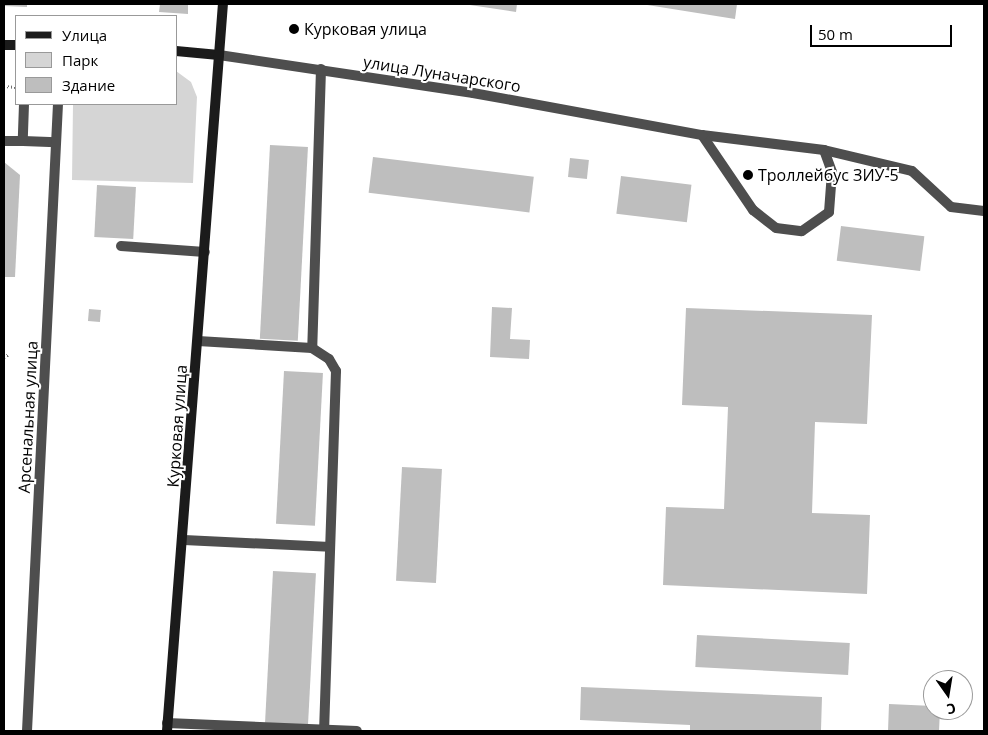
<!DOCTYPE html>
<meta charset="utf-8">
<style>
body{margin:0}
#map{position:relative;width:988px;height:735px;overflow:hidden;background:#fff;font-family:"Open Sans",sans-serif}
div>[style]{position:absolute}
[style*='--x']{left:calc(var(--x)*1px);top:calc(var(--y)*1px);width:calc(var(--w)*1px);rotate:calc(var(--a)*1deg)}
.green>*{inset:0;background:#d5d5d5}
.building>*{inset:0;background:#bebebe;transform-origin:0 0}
.path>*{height:3px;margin-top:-1.5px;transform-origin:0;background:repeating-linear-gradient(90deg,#707070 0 1px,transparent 0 3.5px)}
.lane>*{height:10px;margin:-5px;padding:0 5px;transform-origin:5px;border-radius:5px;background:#4e4e4e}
.street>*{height:10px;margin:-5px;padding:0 5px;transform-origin:5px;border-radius:5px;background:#4e4e4e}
.secondary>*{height:10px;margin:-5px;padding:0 5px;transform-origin:5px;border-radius:5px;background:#1b1b1b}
.dots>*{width:14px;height:14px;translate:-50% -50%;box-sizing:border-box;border:2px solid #fff;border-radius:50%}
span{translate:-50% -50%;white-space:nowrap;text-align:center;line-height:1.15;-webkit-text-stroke:4px #fff;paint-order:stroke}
.poi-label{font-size:16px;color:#000}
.left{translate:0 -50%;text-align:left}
.street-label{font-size:16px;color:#000}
.frame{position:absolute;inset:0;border:5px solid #000;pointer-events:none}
.legend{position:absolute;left:15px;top:15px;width:162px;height:90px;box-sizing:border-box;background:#fff;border:1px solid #999;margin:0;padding:6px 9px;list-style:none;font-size:15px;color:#000}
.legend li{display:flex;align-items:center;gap:10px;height:25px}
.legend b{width:25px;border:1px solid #999}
.north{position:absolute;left:923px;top:670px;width:50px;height:50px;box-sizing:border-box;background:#fff;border:1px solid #999;border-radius:50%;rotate:167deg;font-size:14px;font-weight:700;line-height:20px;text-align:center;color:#000}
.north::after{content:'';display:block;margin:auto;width:18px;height:22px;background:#000;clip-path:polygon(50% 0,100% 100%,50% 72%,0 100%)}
.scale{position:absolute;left:810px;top:25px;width:142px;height:22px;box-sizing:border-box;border:2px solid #000;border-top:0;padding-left:6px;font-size:15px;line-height:18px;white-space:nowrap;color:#000;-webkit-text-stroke:4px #fff;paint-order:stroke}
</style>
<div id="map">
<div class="green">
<div style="clip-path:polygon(176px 71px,191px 82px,197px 97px,193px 183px,72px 180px,73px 104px,176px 104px)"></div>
</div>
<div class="building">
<div style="clip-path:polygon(4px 4px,27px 4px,27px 7px,4px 6px)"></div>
<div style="clip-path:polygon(160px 4px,188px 4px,188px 14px,159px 12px)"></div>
<div style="clip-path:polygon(463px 4px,517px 4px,516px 12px)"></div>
<div style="clip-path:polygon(641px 4px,737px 4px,735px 19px)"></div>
<div style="left:270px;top:145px;width:38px;height:194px;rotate:3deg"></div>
<div style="left:373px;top:157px;width:162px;height:36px;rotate:7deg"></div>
<div style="left:570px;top:158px;width:19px;height:19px;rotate:6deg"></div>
<div style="clip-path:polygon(4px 162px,20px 175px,15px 277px,4px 277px)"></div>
<div style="left:621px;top:176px;width:71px;height:38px;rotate:7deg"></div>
<div style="left:97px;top:185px;width:39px;height:52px;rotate:3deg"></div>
<div style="left:841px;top:226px;width:84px;height:35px;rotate:7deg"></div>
<div style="clip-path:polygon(492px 307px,512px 308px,510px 339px,530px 340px,529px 359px,490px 357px)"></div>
<div style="clip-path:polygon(686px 308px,872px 315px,867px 424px,815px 422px,812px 513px,870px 515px,867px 594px,663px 585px,666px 507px,724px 509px,728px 407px,682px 405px)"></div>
<div style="left:89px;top:309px;width:12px;height:12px;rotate:5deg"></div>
<div style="left:284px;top:371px;width:39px;height:153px;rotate:3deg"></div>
<div style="left:402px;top:467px;width:40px;height:114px;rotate:3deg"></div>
<div style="left:273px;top:571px;width:43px;height:152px;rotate:3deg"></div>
<div style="left:697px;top:635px;width:153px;height:32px;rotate:3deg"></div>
<div style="clip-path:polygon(581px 687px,822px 697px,821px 730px,690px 731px,690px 725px,580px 720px)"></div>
<div style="clip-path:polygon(889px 704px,933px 706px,933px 710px,940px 710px,939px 731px,888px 731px)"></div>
</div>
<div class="path">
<div style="--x:4;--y:86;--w:12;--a:5"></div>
<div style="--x:4;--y:357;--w:6;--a:-31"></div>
<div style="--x:4;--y:413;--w:1;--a:0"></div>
</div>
<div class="lane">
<div style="--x:321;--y:69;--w:279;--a:91.8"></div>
<div style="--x:312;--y:348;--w:20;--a:33"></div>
<div style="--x:329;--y:359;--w:14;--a:60"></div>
<div style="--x:336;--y:371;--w:359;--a:91.9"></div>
<div style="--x:24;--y:104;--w:37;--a:92"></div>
<div style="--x:23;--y:141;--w:33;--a:2"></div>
<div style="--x:702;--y:135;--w:123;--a:7"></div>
<div style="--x:824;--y:150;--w:90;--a:13.4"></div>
<div style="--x:912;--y:171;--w:53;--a:42.7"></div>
<div style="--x:951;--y:207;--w:33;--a:7"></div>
<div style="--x:702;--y:135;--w:91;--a:55.8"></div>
<div style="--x:753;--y:210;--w:29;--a:38"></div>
<div style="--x:776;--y:228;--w:26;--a:7"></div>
<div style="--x:802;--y:231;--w:33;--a:-35"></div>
<div style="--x:829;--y:212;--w:40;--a:-85.7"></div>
<div style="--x:832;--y:172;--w:23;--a:-110"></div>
<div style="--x:4;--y:141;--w:19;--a:0"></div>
<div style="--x:121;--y:246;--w:84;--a:4.1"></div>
<div style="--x:198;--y:341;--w:114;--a:3.5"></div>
<div style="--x:184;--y:540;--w:146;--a:2.7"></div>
<div style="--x:167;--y:723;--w:190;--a:2.4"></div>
</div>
<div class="street">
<div style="--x:219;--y:55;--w:257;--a:8.5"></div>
<div style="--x:473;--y:93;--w:233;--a:10.4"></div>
<div style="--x:27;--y:731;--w:628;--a:-87.17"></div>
</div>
<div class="secondary">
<div style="--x:4;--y:45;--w:12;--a:0"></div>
<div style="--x:176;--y:51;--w:43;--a:5.3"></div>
<div style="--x:167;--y:731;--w:729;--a:-85.6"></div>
</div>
<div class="dots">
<div style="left:294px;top:29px;background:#000"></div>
<div style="left:748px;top:175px;background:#000"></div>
</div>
<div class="poi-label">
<span class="left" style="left:304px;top:29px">Курковая улица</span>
<span class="left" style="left:758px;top:175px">Троллейбус ЗИУ-5</span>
</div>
<div class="street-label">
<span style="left:442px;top:74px;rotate:9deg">улица Луначарского</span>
<span style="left:28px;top:417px;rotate:-87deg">Арсенальная улица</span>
<span style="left:177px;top:426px;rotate:-86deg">Курковая улица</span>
</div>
<div class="frame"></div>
<ul class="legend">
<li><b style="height:6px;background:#1b1b1b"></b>Улица</li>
<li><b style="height:14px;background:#d5d5d5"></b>Парк</li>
<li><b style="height:14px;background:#bebebe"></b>Здание</li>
</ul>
<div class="north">С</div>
<div class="scale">50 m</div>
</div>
